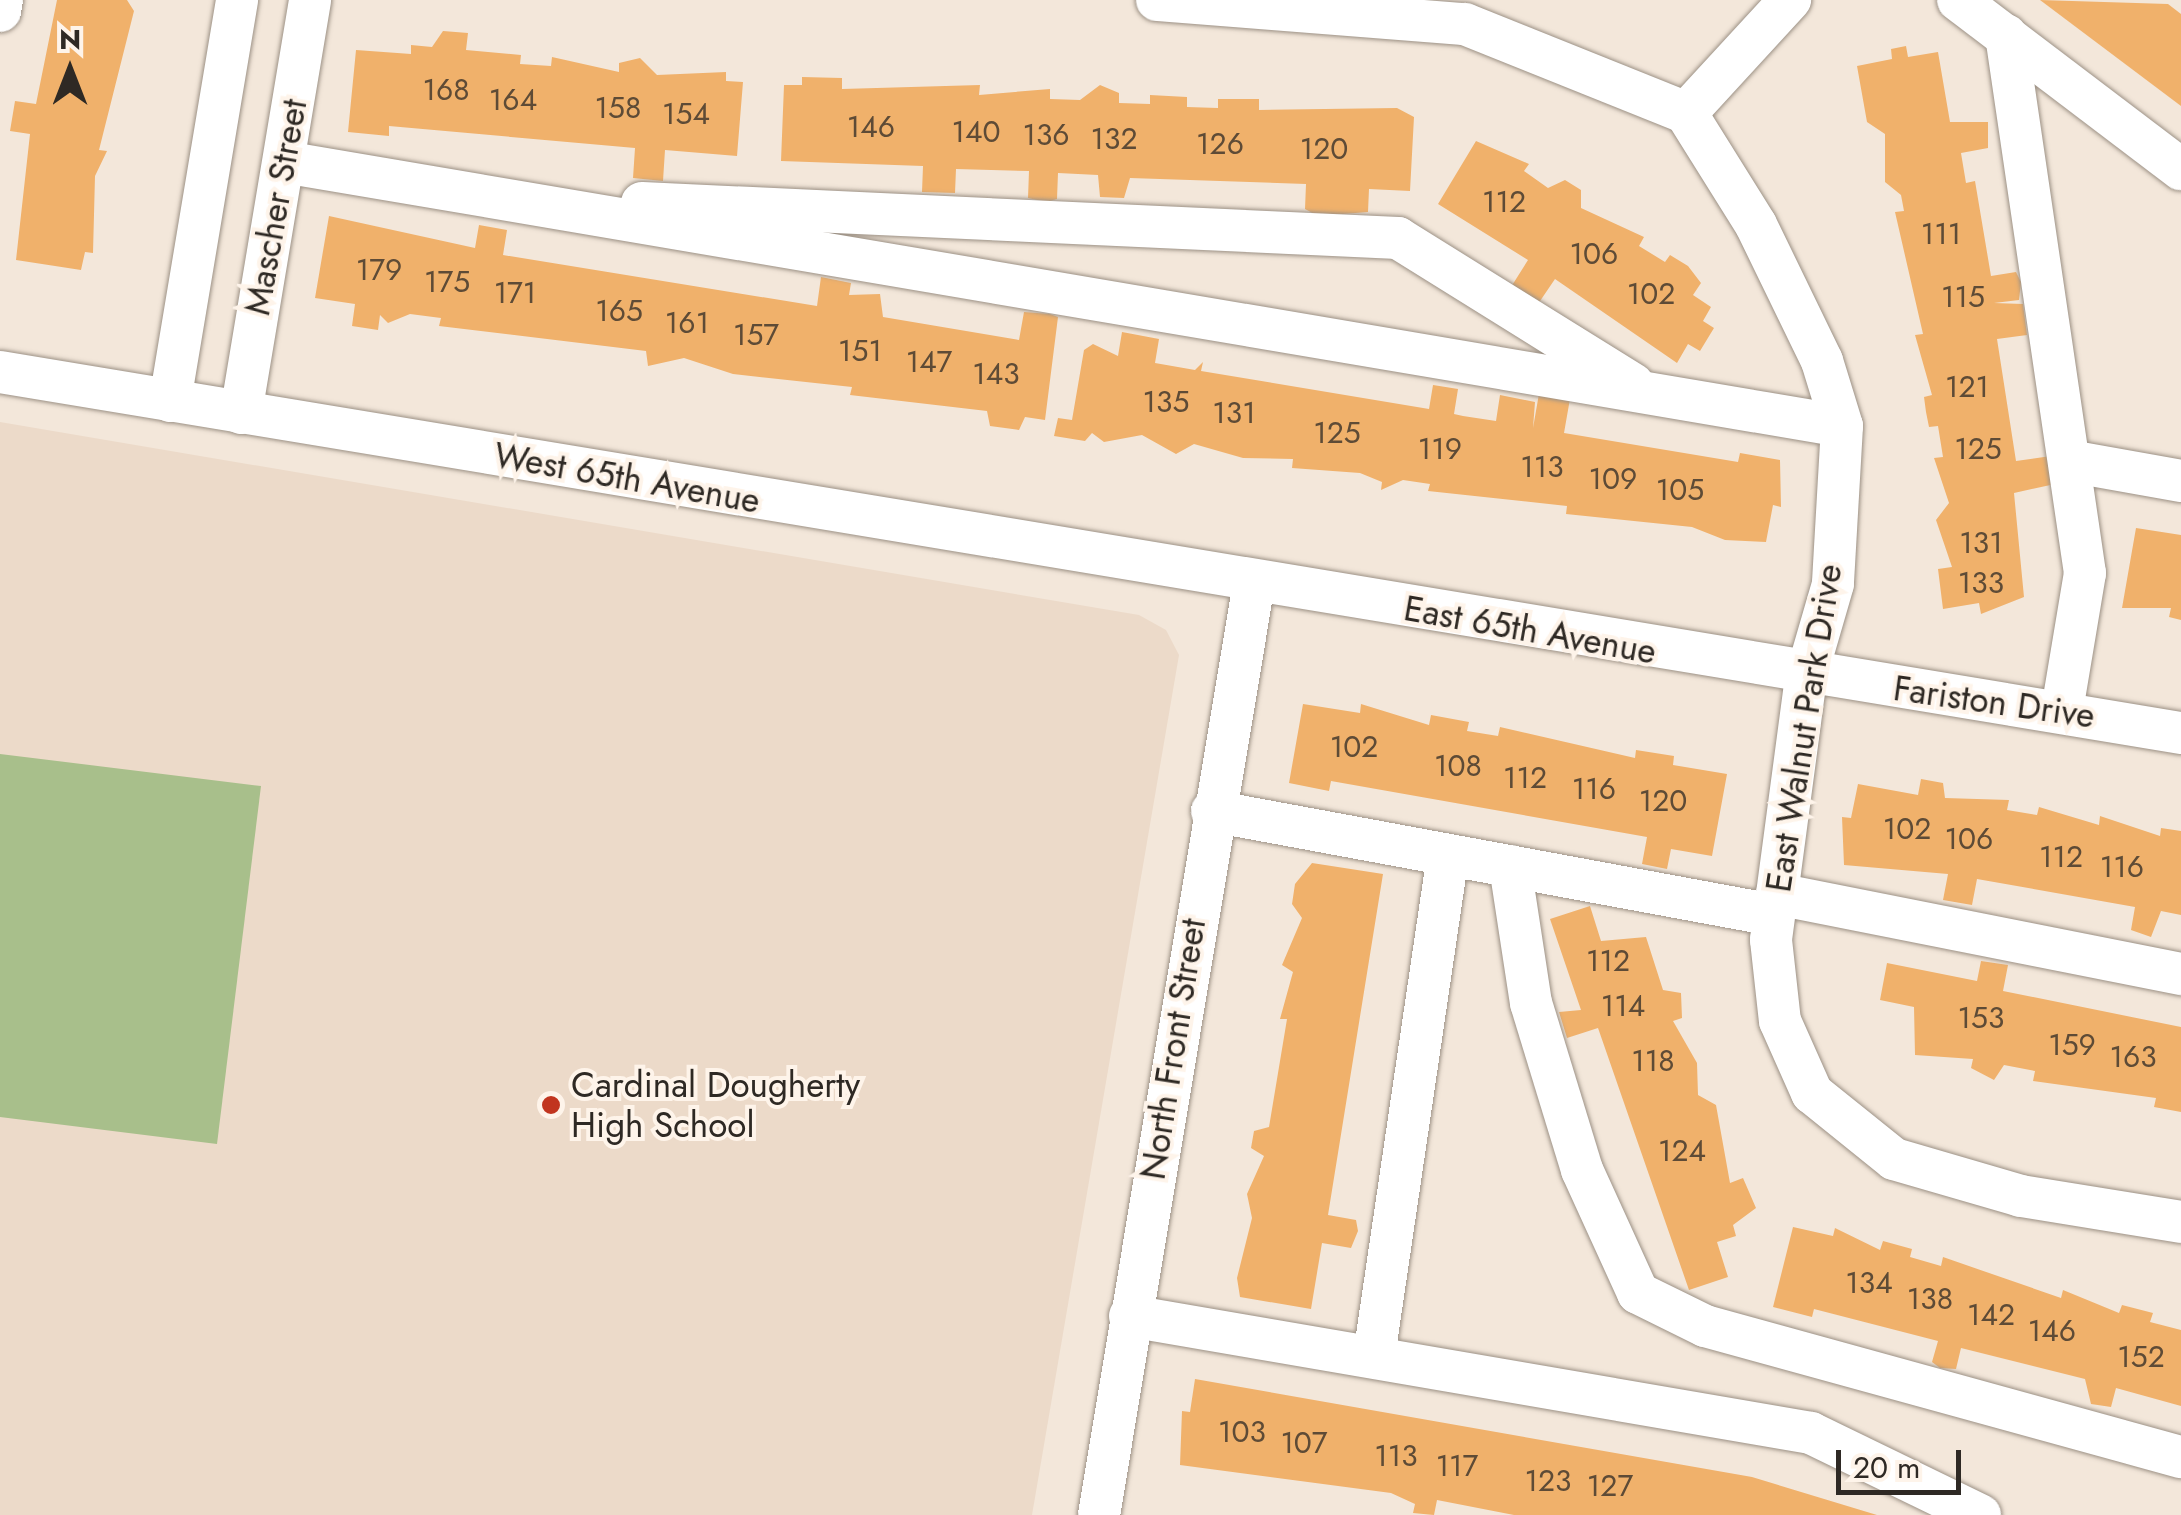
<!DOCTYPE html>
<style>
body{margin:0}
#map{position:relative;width:2181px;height:1515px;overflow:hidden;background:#f3e7da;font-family:Jost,sans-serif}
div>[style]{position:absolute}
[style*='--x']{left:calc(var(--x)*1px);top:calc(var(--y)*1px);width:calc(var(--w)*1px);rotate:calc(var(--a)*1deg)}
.built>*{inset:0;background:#ecdac9}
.green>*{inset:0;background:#a8bf8b}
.building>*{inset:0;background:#f0b16b}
.roads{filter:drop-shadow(0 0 2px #9c9185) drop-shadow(0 0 2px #9c9185)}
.minor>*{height:42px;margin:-21px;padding:0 21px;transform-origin:21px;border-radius:21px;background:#fff}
.dots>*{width:28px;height:28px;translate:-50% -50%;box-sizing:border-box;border:5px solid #fef4ea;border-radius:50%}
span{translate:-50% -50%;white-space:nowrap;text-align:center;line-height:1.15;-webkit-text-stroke:8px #fef4ea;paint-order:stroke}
.number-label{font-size:30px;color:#5e4b36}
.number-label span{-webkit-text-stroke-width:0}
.street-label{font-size:35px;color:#2e2924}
.poi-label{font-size:35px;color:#2e2924}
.left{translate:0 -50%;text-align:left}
.north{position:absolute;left:20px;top:20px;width:100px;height:100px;-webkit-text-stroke:8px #fef4ea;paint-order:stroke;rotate:0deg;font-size:28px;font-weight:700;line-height:40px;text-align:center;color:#2e2924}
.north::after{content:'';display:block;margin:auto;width:35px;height:45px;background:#2e2924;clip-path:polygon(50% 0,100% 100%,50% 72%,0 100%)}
.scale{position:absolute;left:1836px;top:1450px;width:125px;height:45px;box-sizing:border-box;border:5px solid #2e2924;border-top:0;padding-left:12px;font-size:30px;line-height:35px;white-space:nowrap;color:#2e2924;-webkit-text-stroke:8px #fef4ea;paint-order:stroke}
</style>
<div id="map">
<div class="built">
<div style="clip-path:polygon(0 422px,1139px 615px,1166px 630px,1179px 655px,1032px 1515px,0 1515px)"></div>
</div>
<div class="green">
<div style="clip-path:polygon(0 754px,261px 786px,217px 1144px,0 1117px)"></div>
</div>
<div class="building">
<div style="clip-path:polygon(57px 0,127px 0,134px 11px,99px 150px,107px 151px,95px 176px,93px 253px,85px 252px,81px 270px,16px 260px,30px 134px,10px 131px,15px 101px,36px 104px)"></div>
<div style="clip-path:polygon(2040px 0,2168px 4px,2181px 14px,2181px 106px)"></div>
<div style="clip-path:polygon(443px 31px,468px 33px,466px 50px,521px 55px,520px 64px,551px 66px,552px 57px,619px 72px,619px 63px,640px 58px,657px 75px,726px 72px,726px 81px,743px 82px,737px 156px,665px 150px,663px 181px,633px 178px,635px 148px,389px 126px,389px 136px,348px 132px,356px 50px,411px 54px,411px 45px,432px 47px)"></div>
<div style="clip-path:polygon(1906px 46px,1908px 57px,1938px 52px,1950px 122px,1988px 122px,1988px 148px,1961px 153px,1966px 183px,1975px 181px,1991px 276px,2016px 272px,2021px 282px,2019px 300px,1994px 303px,2023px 304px,2027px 335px,1997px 339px,2016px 461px,2051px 456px,2055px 484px,2014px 493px,2024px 597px,1981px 614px,1979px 603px,1943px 609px,1938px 569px,1952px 567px,1936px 520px,1949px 503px,1934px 458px,1943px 457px,1938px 426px,1929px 427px,1926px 412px,1924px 397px,1932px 395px,1915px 335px,1923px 334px,1895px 212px,1904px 211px,1901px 195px,1885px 182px,1885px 134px,1867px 122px,1857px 66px,1892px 59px,1891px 49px)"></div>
<div style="clip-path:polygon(802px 77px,842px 78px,842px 89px,980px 85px,979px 95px,1050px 89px,1050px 99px,1080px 100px,1100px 85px,1119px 93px,1119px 103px,1150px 104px,1150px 95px,1187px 97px,1187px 107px,1218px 108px,1218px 99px,1259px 99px,1259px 110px,1397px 108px,1414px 117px,1410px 191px,1369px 189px,1368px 212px,1318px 216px,1305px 209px,1306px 184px,1130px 178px,1124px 198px,1100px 197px,1098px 175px,1058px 173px,1057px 199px,1046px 202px,1028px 198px,1029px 171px,956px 169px,955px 193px,922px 192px,923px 166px,781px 161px,784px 85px,802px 85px)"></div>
<div style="clip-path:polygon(1476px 141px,1529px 164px,1524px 171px,1548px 188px,1565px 180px,1581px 190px,1581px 208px,1644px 237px,1639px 246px,1665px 262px,1670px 255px,1688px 266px,1701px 283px,1693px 295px,1711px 307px,1703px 321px,1714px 328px,1700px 351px,1688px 344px,1677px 363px,1555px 279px,1538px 304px,1511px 287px,1528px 260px,1438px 204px)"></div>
<div style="clip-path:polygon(329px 216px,475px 248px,479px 225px,507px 230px,503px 255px,817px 306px,821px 277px,851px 283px,849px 295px,880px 294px,883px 317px,1019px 340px,1024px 312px,1050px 314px,1058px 317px,1045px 420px,1025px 417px,1019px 430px,990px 426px,987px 411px,850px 395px,852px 387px,733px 374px,684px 358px,648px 366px,646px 351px,439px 326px,441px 318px,410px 314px,388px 323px,380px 315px,378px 330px,352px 326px,355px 304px,315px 298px)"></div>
<div style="clip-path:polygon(1122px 332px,1159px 339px,1155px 363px,1195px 370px,1203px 362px,1201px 371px,1429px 409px,1433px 385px,1458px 389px,1454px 414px,1463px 416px,1496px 421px,1500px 395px,1535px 402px,1533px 428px,1540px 388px,1571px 393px,1564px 433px,1738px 462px,1740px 453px,1780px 460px,1781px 507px,1773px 505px,1766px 542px,1725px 540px,1692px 527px,1566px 514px,1567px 506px,1428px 491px,1430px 484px,1403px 480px,1381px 490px,1382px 482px,1360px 473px,1292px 468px,1293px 459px,1243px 458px,1194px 444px,1176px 454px,1142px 435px,1104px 442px,1092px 433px,1085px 441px,1054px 436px,1058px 418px,1072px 420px,1084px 350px,1093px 344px,1118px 356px)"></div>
<div style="clip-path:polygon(2136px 528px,2181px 535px,2181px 620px,2169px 617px,2171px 608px,2122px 608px)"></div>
<div style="clip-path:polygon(1303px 704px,1360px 713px,1361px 704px,1429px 725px,1431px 715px,1469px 722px,1467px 731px,1498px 736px,1500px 727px,1635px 758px,1636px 750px,1674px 756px,1673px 765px,1727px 774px,1712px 856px,1671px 849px,1667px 869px,1642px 864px,1647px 837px,1331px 781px,1329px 791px,1289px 783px)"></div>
<div style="clip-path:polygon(1921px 779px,1943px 783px,1945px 798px,2009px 800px,2007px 810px,2037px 815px,2039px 807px,2099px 825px,2100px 816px,2160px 836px,2161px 828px,2181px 831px,2181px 915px,2161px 911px,2151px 937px,2131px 930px,2135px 907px,1977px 879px,1972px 905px,1943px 900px,1948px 874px,1844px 865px,1842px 817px,1851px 818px,1858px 784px,1918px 795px)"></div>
<div style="clip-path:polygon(1312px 863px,1383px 874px,1328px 1215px,1356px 1220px,1358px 1231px,1351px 1248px,1322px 1243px,1311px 1309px,1240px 1297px,1237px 1278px,1252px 1218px,1247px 1194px,1264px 1156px,1251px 1148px,1254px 1131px,1269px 1127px,1287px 1019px,1280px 1019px,1293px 972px,1282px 965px,1302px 918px,1292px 904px,1295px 884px)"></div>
<div style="clip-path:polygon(1590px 906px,1601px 941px,1646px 937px,1663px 990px,1681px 993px,1682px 1018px,1673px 1021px,1697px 1063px,1698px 1095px,1716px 1105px,1730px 1183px,1743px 1178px,1756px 1208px,1733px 1225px,1736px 1236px,1717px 1242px,1728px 1277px,1689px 1290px,1598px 1028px,1567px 1038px,1559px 1012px,1581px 1010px,1550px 919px)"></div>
<div style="clip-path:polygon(1981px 961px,2008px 965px,2003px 991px,2181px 1027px,2181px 1112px,2154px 1107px,2156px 1098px,2033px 1081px,2035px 1071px,2004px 1065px,1994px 1080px,1971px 1068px,1973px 1059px,1915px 1055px,1914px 1007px,1880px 1000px,1887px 963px,1977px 981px)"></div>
<div style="clip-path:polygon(1793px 1227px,1833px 1236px,1835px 1228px,1880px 1250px,1883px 1241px,1912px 1249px,1910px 1257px,1941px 1266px,1943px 1257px,2061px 1298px,2063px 1290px,2119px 1313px,2122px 1305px,2153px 1313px,2150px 1322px,2181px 1330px,2181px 1406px,2116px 1388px,2111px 1407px,2091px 1404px,2085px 1379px,1961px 1348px,1956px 1369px,1940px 1368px,1932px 1362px,1938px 1341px,1814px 1309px,1812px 1317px,1773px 1307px)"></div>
<div style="clip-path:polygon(1195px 1379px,1752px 1477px,1877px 1515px,1514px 1515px,1437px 1500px,1434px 1515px,1413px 1513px,1415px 1504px,1391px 1493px,1180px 1465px,1182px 1411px,1190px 1412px)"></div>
</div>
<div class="roads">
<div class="minor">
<div style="--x:1157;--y:0;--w:309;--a:4.5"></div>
<div style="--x:1465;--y:24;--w:238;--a:21.9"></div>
<div style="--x:1958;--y:0;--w:280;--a:37.2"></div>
<div style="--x:0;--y:11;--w:11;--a:-80"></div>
<div style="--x:2006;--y:35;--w:544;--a:81.65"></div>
<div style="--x:2085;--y:573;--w:140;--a:99.5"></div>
<div style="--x:1686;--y:113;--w:132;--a:58"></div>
<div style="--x:1756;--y:225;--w:151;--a:64.1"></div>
<div style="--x:1822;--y:361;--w:68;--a:72.9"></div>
<div style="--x:1842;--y:426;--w:158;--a:93.3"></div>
<div style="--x:1833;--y:584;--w:97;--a:106.2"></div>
<div style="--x:1806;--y:677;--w:265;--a:97.6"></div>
<div style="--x:1771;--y:940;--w:81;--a:83.7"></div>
<div style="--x:1780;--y:1021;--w:79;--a:66"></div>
<div style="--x:1812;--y:1093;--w:105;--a:38.8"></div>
<div style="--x:1894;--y:1159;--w:132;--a:16.2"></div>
<div style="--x:2021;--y:1196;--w:162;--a:9.2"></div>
<div style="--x:1686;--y:113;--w:154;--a:-47.4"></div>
<div style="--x:284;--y:162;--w:1580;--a:9.62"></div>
<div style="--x:642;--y:203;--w:757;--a:2.65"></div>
<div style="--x:1398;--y:238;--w:277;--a:31.9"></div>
<div style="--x:0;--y:372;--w:2211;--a:9.4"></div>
<div style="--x:170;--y:401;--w:407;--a:-80.5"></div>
<div style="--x:241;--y:413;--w:419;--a:-80.5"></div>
<div style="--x:2069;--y:461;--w:114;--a:10.1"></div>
<div style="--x:1212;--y:811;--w:571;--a:10.5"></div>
<div style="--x:1510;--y:866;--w:139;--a:81.3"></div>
<div style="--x:1531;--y:1003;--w:175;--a:73"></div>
<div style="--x:1582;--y:1170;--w:135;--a:65.5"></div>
<div style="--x:1638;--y:1293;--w:75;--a:26.2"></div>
<div style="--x:1705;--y:1326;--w:494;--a:15.4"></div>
<div style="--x:1777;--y:894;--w:412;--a:11.2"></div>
<div style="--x:1130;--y:1316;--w:691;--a:9.75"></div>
<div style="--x:1811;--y:1433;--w:188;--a:25.9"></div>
<div style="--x:1374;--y:1356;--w:506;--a:-81.6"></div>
<div style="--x:1099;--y:1515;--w:945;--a:-80.56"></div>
</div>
</div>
<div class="dots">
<div style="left:551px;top:1105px;background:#c1351f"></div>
</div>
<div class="number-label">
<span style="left:446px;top:90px">168</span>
<span style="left:513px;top:100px">164</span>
<span style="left:618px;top:108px">158</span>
<span style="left:686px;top:114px">154</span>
<span style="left:871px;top:127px">146</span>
<span style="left:976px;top:132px">140</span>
<span style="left:1046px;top:135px">136</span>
<span style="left:1114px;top:139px">132</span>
<span style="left:1220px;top:144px">126</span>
<span style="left:1324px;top:149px">120</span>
<span style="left:1504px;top:202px">112</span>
<span style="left:1941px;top:234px">111</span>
<span style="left:1594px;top:254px">106</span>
<span style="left:379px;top:270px">179</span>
<span style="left:447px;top:282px">175</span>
<span style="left:515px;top:293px">171</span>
<span style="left:1651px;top:294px">102</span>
<span style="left:1963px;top:297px">115</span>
<span style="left:619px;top:311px">165</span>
<span style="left:687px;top:323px">161</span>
<span style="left:756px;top:335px">157</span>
<span style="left:860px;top:351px">151</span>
<span style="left:929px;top:362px">147</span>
<span style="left:996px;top:374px">143</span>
<span style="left:1967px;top:387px">121</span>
<span style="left:1166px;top:402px">135</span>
<span style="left:1234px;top:413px">131</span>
<span style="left:1337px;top:433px">125</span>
<span style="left:1440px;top:449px">119</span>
<span style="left:1978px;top:449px">125</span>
<span style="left:1542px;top:467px">113</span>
<span style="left:1613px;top:479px">109</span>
<span style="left:1680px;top:490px">105</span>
<span style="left:1981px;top:543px">131</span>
<span style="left:1981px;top:583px">133</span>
<span style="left:1354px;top:747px">102</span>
<span style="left:1458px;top:766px">108</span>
<span style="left:1525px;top:778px">112</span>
<span style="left:1594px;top:789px">116</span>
<span style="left:1663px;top:801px">120</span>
<span style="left:1907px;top:829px">102</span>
<span style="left:1969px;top:839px">106</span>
<span style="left:2061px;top:857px">112</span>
<span style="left:2122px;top:867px">116</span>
<span style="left:1608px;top:961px">112</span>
<span style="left:1623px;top:1006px">114</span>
<span style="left:1981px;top:1018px">153</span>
<span style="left:2072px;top:1045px">159</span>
<span style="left:2133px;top:1057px">163</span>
<span style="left:1653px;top:1061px">118</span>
<span style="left:1682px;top:1151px">124</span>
<span style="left:1869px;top:1283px">134</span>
<span style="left:1930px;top:1299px">138</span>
<span style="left:1991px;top:1315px">142</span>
<span style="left:2052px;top:1331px">146</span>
<span style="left:2141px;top:1357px">152</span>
<span style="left:1242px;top:1432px">103</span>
<span style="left:1304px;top:1443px">107</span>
<span style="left:1396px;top:1456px">113</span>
<span style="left:1457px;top:1466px">117</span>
<span style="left:1548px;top:1481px">123</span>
<span style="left:1610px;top:1486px">127</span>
</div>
<div class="street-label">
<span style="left:276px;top:207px;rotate:-80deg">Mascher Street</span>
<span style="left:627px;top:478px;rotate:10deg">West 65th Avenue</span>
<span style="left:1530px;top:630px;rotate:10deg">East 65th Avenue</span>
<span style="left:1994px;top:702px;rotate:8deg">Fariston Drive</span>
<span style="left:1804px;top:728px;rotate:-81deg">East Walnut Park Drive</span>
<span style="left:1173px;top:1049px;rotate:-81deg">North Front Street</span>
</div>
<div class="poi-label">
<span class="left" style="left:571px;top:1105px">Cardinal Dougherty<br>High School</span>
</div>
<div class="north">N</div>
<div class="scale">20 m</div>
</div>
